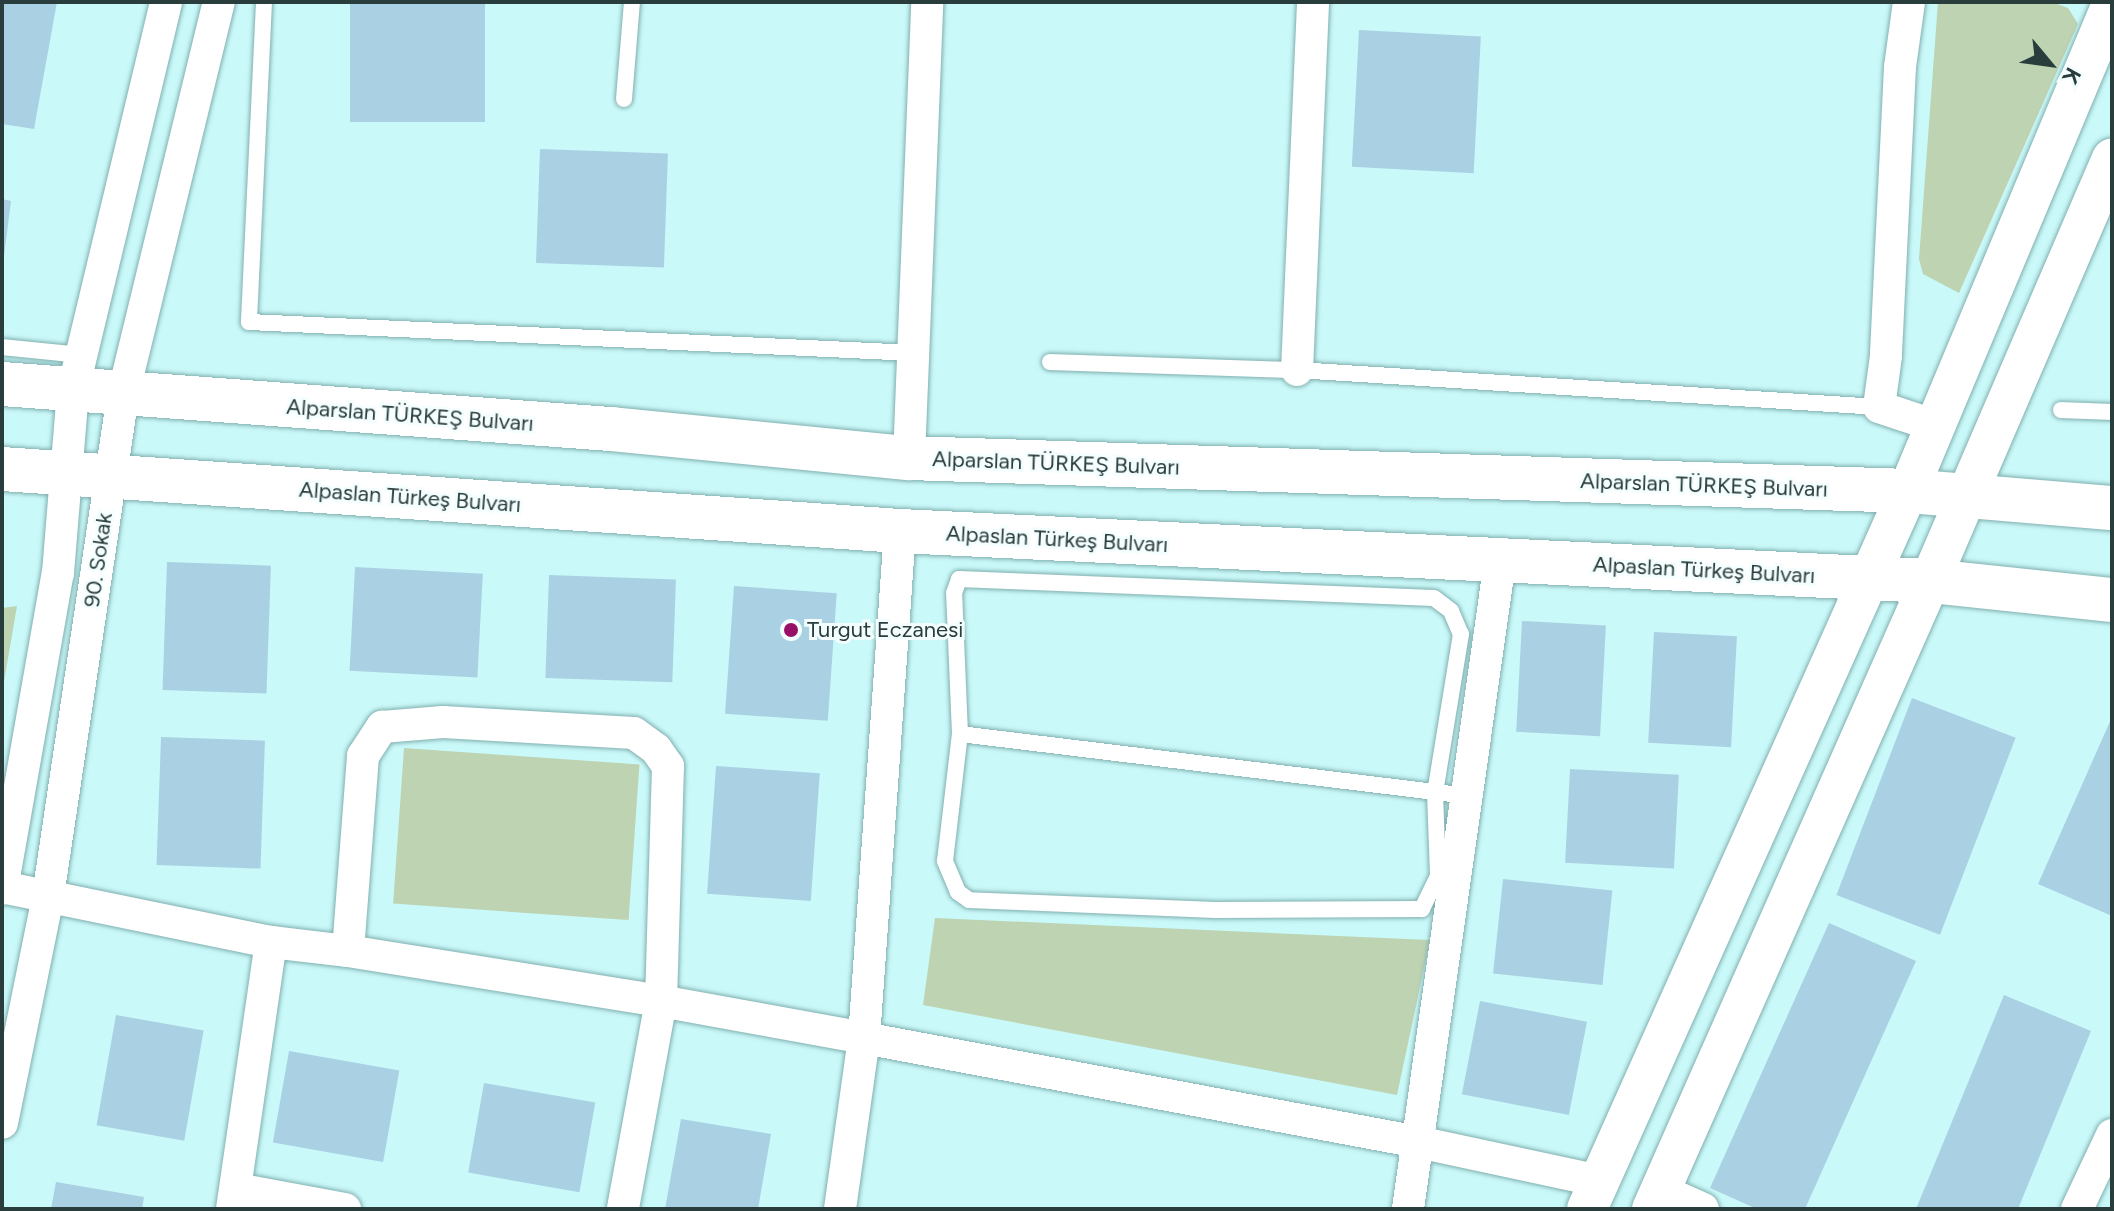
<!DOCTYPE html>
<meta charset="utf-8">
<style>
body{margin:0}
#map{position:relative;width:2114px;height:1211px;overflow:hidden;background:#caf9f9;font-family:Figtree,sans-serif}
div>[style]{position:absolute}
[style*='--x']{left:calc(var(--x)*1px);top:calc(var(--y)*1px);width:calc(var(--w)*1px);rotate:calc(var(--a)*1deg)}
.green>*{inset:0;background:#bdd3b2;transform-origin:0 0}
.building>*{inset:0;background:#aad1e3;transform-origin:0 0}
.roads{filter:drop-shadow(0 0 2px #81afaf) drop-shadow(0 0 2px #81afaf)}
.service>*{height:16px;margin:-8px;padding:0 8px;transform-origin:8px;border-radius:8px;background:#fff}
.minor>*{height:32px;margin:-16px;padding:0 16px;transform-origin:16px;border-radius:16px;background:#fff}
.tertiary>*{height:40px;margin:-20px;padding:0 20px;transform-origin:20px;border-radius:20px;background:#fff}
.secondary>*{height:44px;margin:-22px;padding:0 22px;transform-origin:22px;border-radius:22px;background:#fff}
.dots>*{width:22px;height:22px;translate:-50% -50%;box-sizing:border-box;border:4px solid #f5fefe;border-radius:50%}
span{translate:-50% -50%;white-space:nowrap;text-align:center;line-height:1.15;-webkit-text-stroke:6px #f5fefe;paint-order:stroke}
.street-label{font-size:22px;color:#2a3d3d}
.poi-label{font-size:22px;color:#2a3d3d}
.left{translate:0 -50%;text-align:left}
.frame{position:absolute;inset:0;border:4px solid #2a3d3d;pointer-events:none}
.north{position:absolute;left:2010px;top:24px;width:80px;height:80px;-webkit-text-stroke:6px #f5fefe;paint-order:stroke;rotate:119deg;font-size:22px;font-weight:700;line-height:32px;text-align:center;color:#2a3d3d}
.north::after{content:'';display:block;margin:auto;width:28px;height:36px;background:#2a3d3d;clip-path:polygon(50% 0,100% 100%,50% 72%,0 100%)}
</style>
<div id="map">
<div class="green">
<div style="clip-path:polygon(1938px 2px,2052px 2px,2068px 8px,2078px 24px,1959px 293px,1923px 274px,1919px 259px)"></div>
<div style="clip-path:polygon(17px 606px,2px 693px,2px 608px)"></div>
<div style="left:404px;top:748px;width:236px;height:156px;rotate:4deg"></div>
<div style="clip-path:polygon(935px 918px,1430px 940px,1397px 1095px,923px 1005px)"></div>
</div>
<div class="building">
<div style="clip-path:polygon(2px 2px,57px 2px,34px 129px,2px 124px)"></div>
<div style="left:350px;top:2px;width:135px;height:120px"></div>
<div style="left:1359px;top:30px;width:122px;height:137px;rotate:3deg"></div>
<div style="left:540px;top:149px;width:128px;height:114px;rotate:2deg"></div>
<div style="clip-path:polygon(2px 199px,11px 201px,4px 256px,2px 256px)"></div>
<div style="left:167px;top:562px;width:104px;height:128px;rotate:2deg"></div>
<div style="left:355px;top:567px;width:128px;height:104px;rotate:3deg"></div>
<div style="left:549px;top:575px;width:127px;height:103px;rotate:2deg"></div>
<div style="left:734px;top:586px;width:103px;height:128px;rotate:4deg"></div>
<div style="left:1522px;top:621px;width:84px;height:111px;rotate:3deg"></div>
<div style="left:1654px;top:632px;width:83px;height:111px;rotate:3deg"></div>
<div style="left:1912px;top:698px;width:111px;height:211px;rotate:21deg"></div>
<div style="clip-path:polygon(2112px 717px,2112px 916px,2038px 884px)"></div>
<div style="left:161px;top:737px;width:104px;height:128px;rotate:2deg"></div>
<div style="left:716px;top:766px;width:104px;height:128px;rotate:4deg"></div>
<div style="left:1570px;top:769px;width:109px;height:94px;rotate:3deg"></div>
<div style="left:1503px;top:879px;width:110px;height:95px;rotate:6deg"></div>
<div style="clip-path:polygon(1829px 923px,1916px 961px,1805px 1209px,1757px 1209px,1710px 1188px)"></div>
<div style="clip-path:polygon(2004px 995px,2091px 1031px,2018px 1209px,1916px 1209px)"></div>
<div style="left:1480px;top:1001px;width:109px;height:95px;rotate:11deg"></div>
<div style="left:116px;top:1015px;width:89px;height:112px;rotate:10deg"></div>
<div style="left:289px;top:1051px;width:112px;height:93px;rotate:10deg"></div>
<div style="left:484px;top:1083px;width:113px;height:91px;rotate:10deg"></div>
<div style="clip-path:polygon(681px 1119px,771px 1134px,758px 1209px,665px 1209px)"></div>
<div style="clip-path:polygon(56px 1182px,144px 1197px,142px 1209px,51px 1209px)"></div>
</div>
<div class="roads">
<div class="service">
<div style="--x:264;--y:2;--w:320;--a:92.7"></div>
<div style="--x:249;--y:322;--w:665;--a:2.67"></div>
<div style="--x:624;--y:99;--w:97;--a:-85.3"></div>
<div style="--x:2;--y:347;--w:79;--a:5.8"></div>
<div style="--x:1050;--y:362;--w:247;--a:1.9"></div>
<div style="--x:1297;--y:370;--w:583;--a:3.64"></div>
<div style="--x:2061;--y:410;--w:51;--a:2.2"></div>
<div style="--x:959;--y:579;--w:475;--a:2.3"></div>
<div style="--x:1434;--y:598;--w:21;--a:37"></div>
<div style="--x:1451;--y:611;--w:25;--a:67"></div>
<div style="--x:1461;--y:634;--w:161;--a:99.3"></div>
<div style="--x:1435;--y:793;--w:83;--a:87.9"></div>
<div style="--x:1438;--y:876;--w:37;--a:116"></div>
<div style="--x:1422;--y:909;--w:207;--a:179.7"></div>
<div style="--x:1215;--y:910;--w:246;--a:-177.7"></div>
<div style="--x:969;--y:900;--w:14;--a:-144"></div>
<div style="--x:958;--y:892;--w:34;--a:-113"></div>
<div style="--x:945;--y:861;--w:128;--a:-83.3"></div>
<div style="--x:960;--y:734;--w:141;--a:-92.4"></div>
<div style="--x:954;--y:593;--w:15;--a:-70"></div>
<div style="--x:960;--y:734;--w:512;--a:6.96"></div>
</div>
<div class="minor">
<div style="--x:1909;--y:2;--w:66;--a:97.9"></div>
<div style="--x:1900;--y:67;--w:289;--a:92.8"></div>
<div style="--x:1886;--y:356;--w:51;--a:97.8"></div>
<div style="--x:1879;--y:407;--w:60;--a:18.4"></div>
<div style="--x:1297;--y:370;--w:368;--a:-87.5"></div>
<div style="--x:909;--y:458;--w:456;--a:-87.7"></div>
<div style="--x:2;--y:887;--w:275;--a:11.6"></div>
<div style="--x:271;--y:942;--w:78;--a:6.7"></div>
<div style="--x:348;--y:951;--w:317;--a:9.1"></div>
<div style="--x:661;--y:1001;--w:206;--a:10.3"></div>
<div style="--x:864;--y:1038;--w:564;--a:10.63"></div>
<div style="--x:1418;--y:1142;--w:186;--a:12.1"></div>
<div style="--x:2;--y:889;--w:321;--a:-80"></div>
<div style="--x:58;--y:573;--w:184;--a:-85.3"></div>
<div style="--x:73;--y:390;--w:399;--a:-76.5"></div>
<div style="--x:348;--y:951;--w:196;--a:-85.6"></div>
<div style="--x:363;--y:756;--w:35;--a:-57"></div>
<div style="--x:382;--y:727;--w:61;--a:-4.7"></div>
<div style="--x:443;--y:722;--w:191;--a:3.3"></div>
<div style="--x:634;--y:733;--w:27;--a:36"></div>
<div style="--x:656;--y:749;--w:21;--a:55"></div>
<div style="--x:668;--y:766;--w:235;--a:91.7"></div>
<div style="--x:661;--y:1001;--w:211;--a:100.4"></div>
<div style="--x:2;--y:1123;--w:232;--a:-78.5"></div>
<div style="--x:48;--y:896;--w:507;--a:-81.49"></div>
<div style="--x:123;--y:395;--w:405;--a:-76.3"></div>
<div style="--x:236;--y:1189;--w:111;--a:10.4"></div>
<div style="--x:1661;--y:1190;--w:46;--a:24.3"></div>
<div style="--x:232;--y:1209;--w:270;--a:-81.7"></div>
<div style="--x:840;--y:1209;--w:173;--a:-82"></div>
<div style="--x:864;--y:1038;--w:508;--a:-85.94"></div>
<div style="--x:1408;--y:1209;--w:654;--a:-81.92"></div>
<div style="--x:2077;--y:1209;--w:82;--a:-64.7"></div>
</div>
<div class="tertiary">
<div style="--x:1587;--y:1209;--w:786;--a:-65.91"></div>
<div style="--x:1908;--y:491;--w:528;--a:-67.27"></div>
<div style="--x:1652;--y:1209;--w:687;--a:-66.12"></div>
<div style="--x:1930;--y:581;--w:460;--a:-66.7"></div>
</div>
<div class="secondary">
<div style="--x:2;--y:384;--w:611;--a:4.23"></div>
<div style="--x:611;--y:429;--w:299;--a:5.6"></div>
<div style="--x:909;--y:458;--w:1000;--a:1.89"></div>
<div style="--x:1908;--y:491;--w:205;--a:4.8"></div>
<div style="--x:2;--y:469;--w:900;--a:3.95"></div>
<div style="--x:900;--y:531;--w:1031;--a:2.78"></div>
<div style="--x:1930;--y:581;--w:183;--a:6"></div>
</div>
</div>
<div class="dots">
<div style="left:791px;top:630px;background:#981065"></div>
</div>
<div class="street-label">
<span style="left:410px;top:415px;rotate:4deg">Alparslan TÜRKEŞ Bulvarı</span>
<span style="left:1056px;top:463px;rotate:2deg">Alparslan TÜRKEŞ Bulvarı</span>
<span style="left:1704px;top:485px;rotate:2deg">Alparslan TÜRKEŞ Bulvarı</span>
<span style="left:410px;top:497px;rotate:4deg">Alpaslan Türkeş Bulvarı</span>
<span style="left:1057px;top:539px;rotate:3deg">Alpaslan Türkeş Bulvarı</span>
<span style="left:98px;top:560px;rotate:-82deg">90. Sokak</span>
<span style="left:1704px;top:570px;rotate:3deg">Alpaslan Türkeş Bulvarı</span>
</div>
<div class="poi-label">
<span class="left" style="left:807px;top:630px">Turgut Eczanesi</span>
</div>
<div class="frame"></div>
<div class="north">K</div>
</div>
